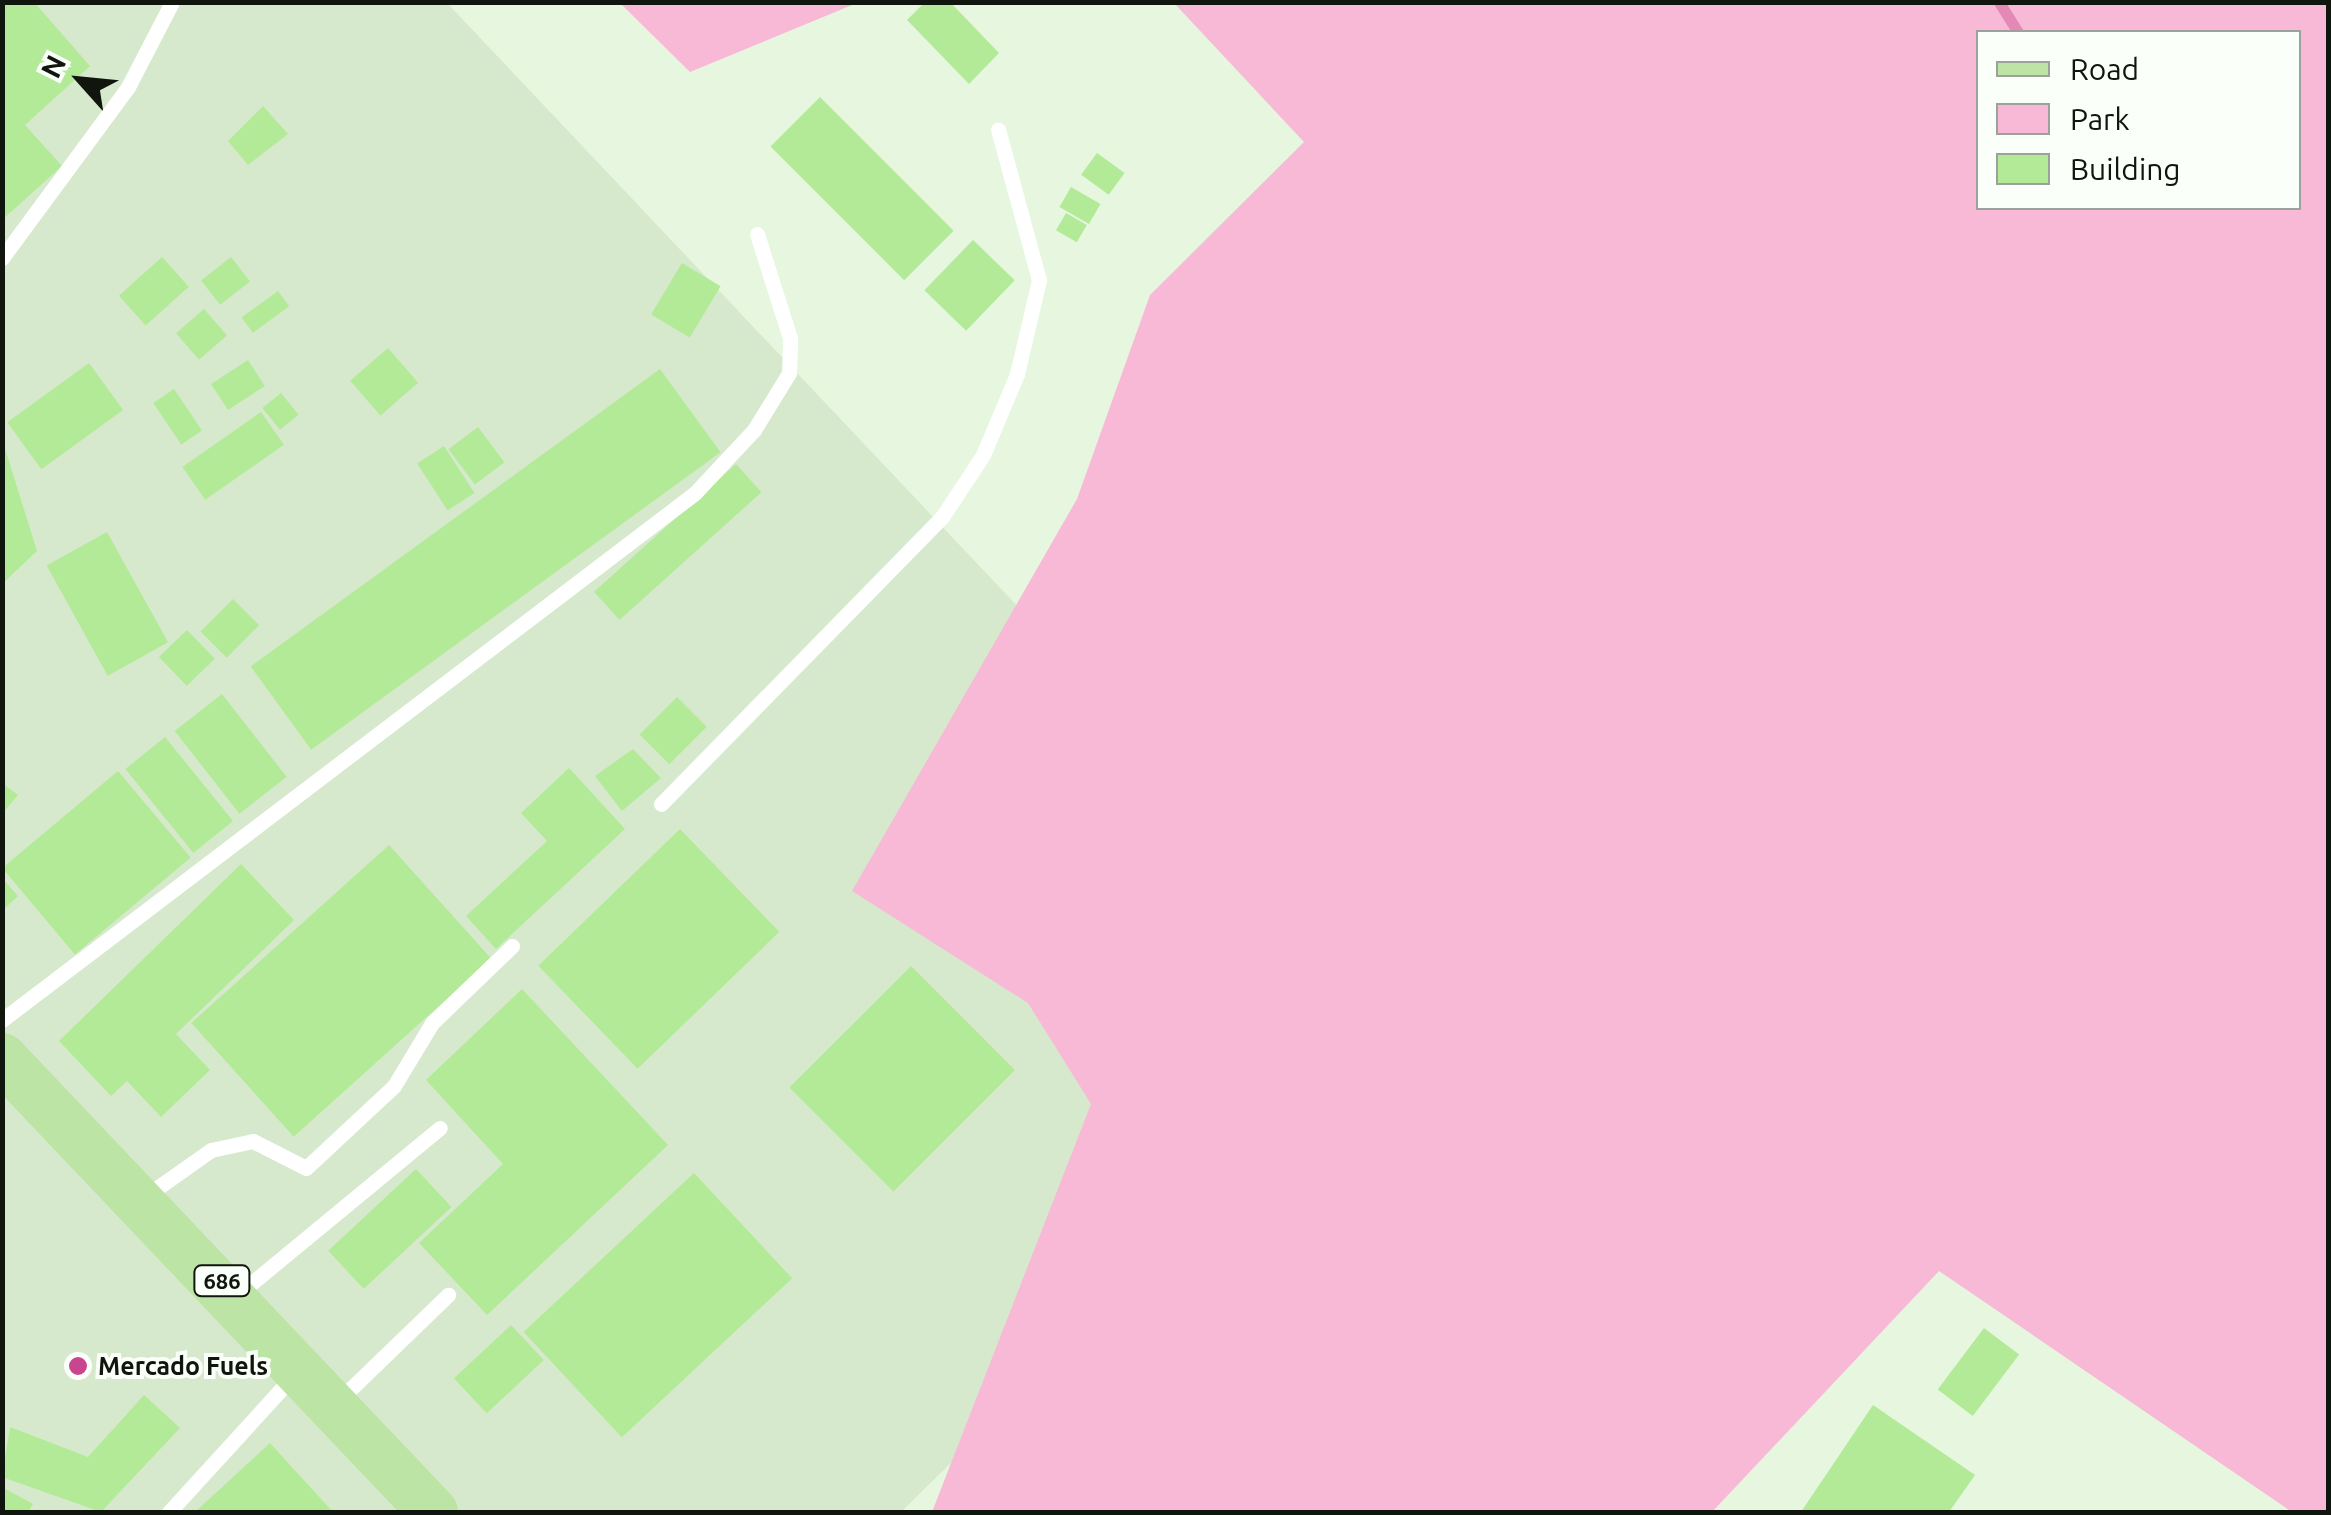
<!DOCTYPE html>
<style>
body{margin:0}
#map{position:relative;width:2331px;height:1515px;overflow:hidden;background:#e6f6df;font-family:Ubuntu,sans-serif}
div>[style]{position:absolute}
[style*='--x']{left:calc(var(--x)*1px);top:calc(var(--y)*1px);width:calc(var(--w)*1px);rotate:calc(var(--a)*1deg)}
.built>*{inset:0;background:#d6e9cc}
.green>*{inset:0;background:#f8b9d6}
.stream>*{height:11px;margin:-5.5px;padding:0 5.5px;transform-origin:5.5px;border-radius:5.5px;background:#e489b5}
.building>*{inset:0;background:#b3ea98;transform-origin:0 0}
.service>*{height:15px;margin:-7.5px;padding:0 7.5px;transform-origin:7.5px;border-radius:7.5px;background:#fff}
.primary>*{height:50px;margin:-25px;padding:0 25px;transform-origin:25px;border-radius:25px;background:#bce4a5}
.dots>*{width:28px;height:28px;translate:-50% -50%;box-sizing:border-box;border:5px solid #fbfffa;border-radius:50%}
span{translate:-50% -50%;white-space:nowrap;text-align:center;line-height:1.15;-webkit-text-stroke:8px #fbfffa;paint-order:stroke}
.shield-label span{padding:2px 8px;background:#fbfffa;border:2px solid;border-radius:8px;-webkit-text-stroke-width:0}
.shield-label{font-size:22px;color:#10150e;font-weight:700}
.poi-label{font-size:25px;color:#10150e;font-weight:700}
.left{translate:0 -50%;text-align:left}
.frame{position:absolute;inset:0;border:5px solid #10150e;pointer-events:none}
.legend{position:absolute;left:1976px;top:30px;width:325px;height:180px;box-sizing:border-box;background:#fbfffa;border:2px solid #9da19c;margin:0;padding:12px 18px;list-style:none;font-size:30px;color:#10150e}
.legend li{display:flex;align-items:center;gap:20px;height:50px}
.legend b{width:50px;border:2px solid #9da19c}
.north{position:absolute;left:30px;top:30px;width:100px;height:100px;-webkit-text-stroke:8px #fbfffa;paint-order:stroke;rotate:297deg;font-size:28px;font-weight:700;line-height:40px;text-align:center;color:#10150e}
.north::after{content:'';display:block;margin:auto;width:35px;height:45px;background:#10150e;clip-path:polygon(50% 0,100% 100%,50% 72%,0 100%)}
</style>
<div id="map">
<div class="built">
<div style="clip-path:polygon(3px 3px,447px 3px,1405px 1016px,901px 1512px,3px 1512px)"></div>
</div>
<div class="green">
<div style="clip-path:polygon(620px 3px,857px 3px,690px 72px)"></div>
<div style="clip-path:polygon(evenodd,1174px 3px,2328px 3px,2328px 1512px,2292px 1512px,1939px 1271px,1712px 1512px,932px 1512px,1091px 1104px,1028px 1003px,852px 891px,1077px 499px,1150px 295px,1304px 142px,1174px 3px,1978px 32px,2298px 32px,2298px 208px,1978px 208px,1978px 32px)"></div>
</div>
<div class="stream">
<div style="--x:1999;--y:2;--w:36;--a:58"></div>
</div>
<div class="building">
<div style="clip-path:polygon(2px 2px,34px 2px,90px 66px,25px 125px,62px 166px,2px 220px)"></div>
<div style="clip-path:polygon(925px 2px,950px 2px,999px 53px,969px 84px,907px 20px)"></div>
<div style="left:820px;top:97px;width:189px;height:70px;rotate:45deg"></div>
<div style="clip-path:polygon(263px 106px,288px 134px,248px 165px,228px 141px)"></div>
<div style="left:1097px;top:153px;width:34px;height:27px;rotate:36deg"></div>
<div style="left:1071px;top:187px;width:34px;height:23px;rotate:30deg"></div>
<div style="left:1066px;top:213px;width:24px;height:20px;rotate:30deg"></div>
<div style="left:973px;top:240px;width:58px;height:70px;rotate:44deg"></div>
<div style="left:162px;top:257px;width:40px;height:58px;rotate:48deg"></div>
<div style="left:231px;top:257px;width:31px;height:38px;rotate:52deg"></div>
<div style="left:682px;top:263px;width:45px;height:60px;rotate:31deg"></div>
<div style="left:278px;top:291px;width:19px;height:45px;rotate:54deg"></div>
<div style="left:204px;top:309px;width:35px;height:37px;rotate:49deg"></div>
<div style="left:388px;top:348px;width:46px;height:50px;rotate:49deg"></div>
<div style="left:248px;top:360px;width:31px;height:44px;rotate:57deg"></div>
<div style="left:89px;top:363px;width:58px;height:101px;rotate:54deg"></div>
<div style="left:660px;top:369px;width:103px;height:506px;rotate:54deg"></div>
<div style="left:174px;top:389px;width:50px;height:25px;rotate:56deg"></div>
<div style="left:281px;top:393px;width:28px;height:24px;rotate:51deg"></div>
<div style="left:261px;top:412px;width:40px;height:96px;rotate:55deg"></div>
<div style="left:478px;top:427px;width:44px;height:37px;rotate:53deg"></div>
<div style="clip-path:polygon(2px 439px,37px 551px,2px 584px)"></div>
<div style="left:444px;top:446px;width:56px;height:32px;rotate:57deg"></div>
<div style="left:736px;top:464px;width:38px;height:191px;rotate:48deg"></div>
<div style="left:107px;top:532px;width:126px;height:69px;rotate:61deg"></div>
<div style="left:233px;top:599px;width:37px;height:46px;rotate:45deg"></div>
<div style="left:187px;top:630px;width:40px;height:39px;rotate:46deg"></div>
<div style="left:222px;top:694px;width:105px;height:60px;rotate:52deg"></div>
<div style="left:677px;top:697px;width:42px;height:53px;rotate:45deg"></div>
<div style="left:165px;top:737px;width:108px;height:51px;rotate:51deg"></div>
<div style="clip-path:polygon(633px 749px,661px 778px,622px 811px,595px 776px)"></div>
<div style="clip-path:polygon(569px 768px,625px 829px,496px 949px,466px 916px,547px 841px,521px 813px)"></div>
<div style="left:118px;top:771px;width:113px;height:151px;rotate:50deg"></div>
<div style="clip-path:polygon(2px 783px,18px 795px,2px 814px)"></div>
<div style="left:680px;top:829px;width:143px;height:197px;rotate:46deg"></div>
<div style="left:389px;top:845px;width:153px;height:266px;rotate:48deg"></div>
<div style="clip-path:polygon(241px 864px,294px 920px,176px 1034px,210px 1070px,161px 1117px,127px 1081px,111px 1096px,59px 1041px)"></div>
<div style="clip-path:polygon(2px 878px,18px 896px,2px 911px)"></div>
<div style="left:911px;top:966px;width:147px;height:172px;rotate:45deg"></div>
<div style="clip-path:polygon(522px 989px,668px 1145px,487px 1315px,419px 1243px,503px 1164px,426px 1080px)"></div>
<div style="left:416px;top:1169px;width:52px;height:120px;rotate:47deg"></div>
<div style="left:694px;top:1173px;width:144px;height:233px;rotate:47deg"></div>
<div style="left:511px;top:1325px;width:48px;height:78px;rotate:47deg"></div>
<div style="left:1984px;top:1328px;width:44px;height:77px;rotate:37deg"></div>
<div style="clip-path:polygon(144px 1395px,180px 1428px,101px 1512px,2px 1477px,10px 1427px,88px 1457px)"></div>
<div style="clip-path:polygon(1873px 1405px,1975px 1475px,1949px 1512px,1801px 1512px)"></div>
<div style="clip-path:polygon(270px 1443px,333px 1512px,195px 1512px)"></div>
<div style="clip-path:polygon(2px 1487px,33px 1504px,28px 1512px,2px 1512px)"></div>
</div>
<div class="service">
<div style="--x:2;--y:258;--w:212;--a:-53.6"></div>
<div style="--x:128;--y:87;--w:96;--a:-62.6"></div>
<div style="--x:661;--y:804;--w:402;--a:-45.6"></div>
<div style="--x:942;--y:517;--w:74;--a:-56.5"></div>
<div style="--x:983;--y:455;--w:88;--a:-67.2"></div>
<div style="--x:1017;--y:374;--w:97;--a:-76.8"></div>
<div style="--x:1039;--y:280;--w:156;--a:-105.2"></div>
<div style="--x:2;--y:1020;--w:871;--a:-37.25"></div>
<div style="--x:695;--y:493;--w:86;--a:-46.9"></div>
<div style="--x:754;--y:430;--w:67;--a:-58.4"></div>
<div style="--x:789;--y:373;--w:35;--a:-88"></div>
<div style="--x:790;--y:338;--w:109;--a:-107.6"></div>
<div style="--x:143;--y:1198;--w:83;--a:-35.2"></div>
<div style="--x:211;--y:1150;--w:43;--a:-12.1"></div>
<div style="--x:253;--y:1141;--w:59;--a:27"></div>
<div style="--x:306;--y:1168;--w:120;--a:-43"></div>
<div style="--x:394;--y:1086;--w:74;--a:-58.9"></div>
<div style="--x:432;--y:1023;--w:111;--a:-43.9"></div>
<div style="--x:236;--y:1296;--w:264;--a:-39.5"></div>
<div style="--x:336;--y:1403;--w:156;--a:-44"></div>
<div style="--x:169;--y:1512;--w:185;--a:-47.6"></div>
</div>
<div class="primary">
<div style="--x:2;--y:1058;--w:626;--a:46.49"></div>
</div>
<div class="dots">
<div style="left:78px;top:1366px;background:#c9468e"></div>
</div>
<div class="shield-label">
<span style="left:222px;top:1281px">686</span>
</div>
<div class="poi-label">
<span class="left" style="left:98px;top:1366px">Mercado Fuels</span>
</div>
<div class="frame"></div>
<ul class="legend">
<li><b style="height:12px;background:#bce4a5"></b>Road</li>
<li><b style="height:28px;background:#f8b9d6"></b>Park</li>
<li><b style="height:28px;background:#b3ea98"></b>Building</li>
</ul>
<div class="north">N</div>
</div>
